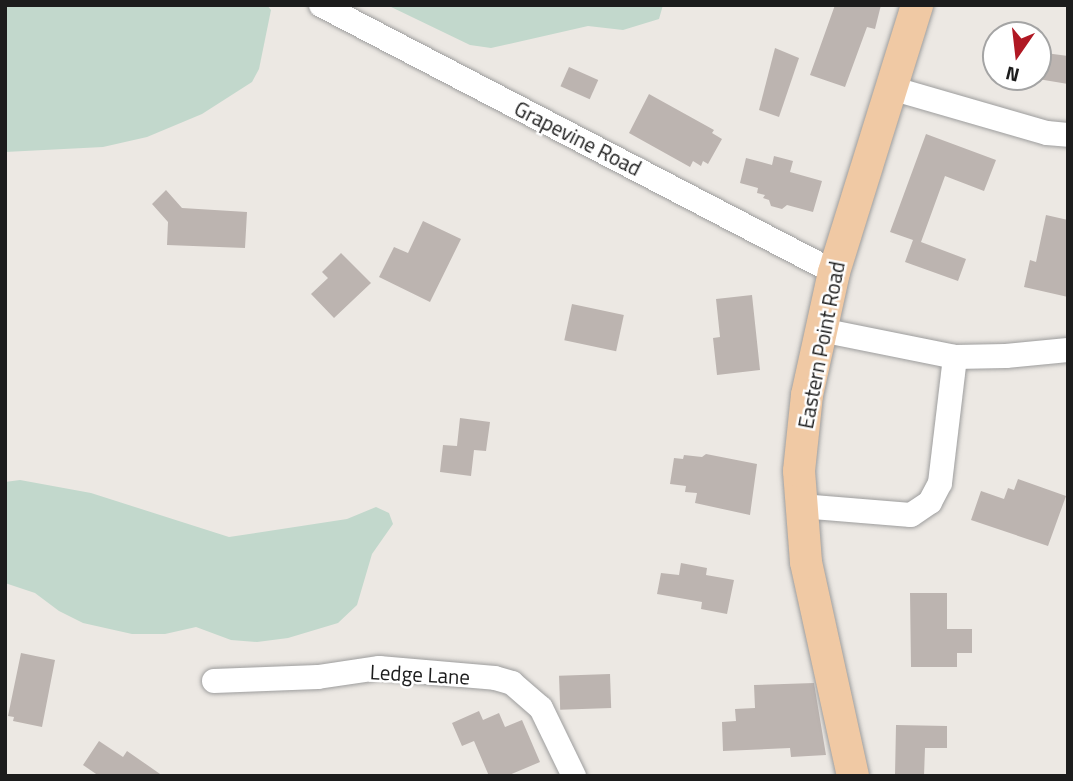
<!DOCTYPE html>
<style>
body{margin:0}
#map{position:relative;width:1073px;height:781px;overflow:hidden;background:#ece8e3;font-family:"Titillium Web",sans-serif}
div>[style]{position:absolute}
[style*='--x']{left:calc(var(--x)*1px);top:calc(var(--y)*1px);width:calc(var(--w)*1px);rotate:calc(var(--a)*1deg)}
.wetland>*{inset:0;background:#c2d8cc}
.building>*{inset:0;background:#bcb4b0;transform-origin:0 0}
.roads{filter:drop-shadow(0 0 2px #9d9d9d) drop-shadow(0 0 2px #9d9d9d)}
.minor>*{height:24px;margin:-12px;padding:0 12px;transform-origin:12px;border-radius:12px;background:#fff}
.major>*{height:32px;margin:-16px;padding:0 16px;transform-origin:16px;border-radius:16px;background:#f0c9a4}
span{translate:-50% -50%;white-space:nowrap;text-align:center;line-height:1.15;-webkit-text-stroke:5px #fff;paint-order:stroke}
.street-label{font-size:21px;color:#1c1c1c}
.frame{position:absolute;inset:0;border:7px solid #1c1c1c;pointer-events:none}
.north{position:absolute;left:982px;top:21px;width:70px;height:70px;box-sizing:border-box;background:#fff;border:2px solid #a4a4a4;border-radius:50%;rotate:194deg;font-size:19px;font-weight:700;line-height:28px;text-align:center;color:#1c1c1c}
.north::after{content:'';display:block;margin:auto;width:24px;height:32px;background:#b01823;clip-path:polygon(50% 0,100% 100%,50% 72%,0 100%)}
</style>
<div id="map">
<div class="wetland">
<div style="clip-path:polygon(5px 5px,267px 5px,271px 10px,259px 69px,252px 82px,202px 114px,147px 137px,103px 147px,5px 152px)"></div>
<div style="clip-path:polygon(387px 5px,663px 5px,659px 19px,623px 30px,588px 26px,491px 48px,470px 45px)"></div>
<div style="clip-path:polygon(20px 480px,91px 493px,229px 537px,347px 519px,376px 507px,389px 513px,393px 524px,372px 554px,357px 605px,338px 623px,288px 638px,257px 642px,231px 640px,196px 627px,165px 634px,132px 634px,83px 623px,59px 611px,35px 593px,5px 583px,5px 482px)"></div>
</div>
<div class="building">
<div style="clip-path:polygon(835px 5px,881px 5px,875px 29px,867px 27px,845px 87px,810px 75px)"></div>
<div style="clip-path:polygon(775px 48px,799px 58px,779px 117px,759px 110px)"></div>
<div style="clip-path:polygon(1038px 52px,1068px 56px,1068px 84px,1038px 79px)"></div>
<div style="left:569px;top:67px;width:32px;height:21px;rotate:24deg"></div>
<div style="clip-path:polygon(649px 94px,714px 130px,712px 133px,722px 139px,708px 164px,703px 161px,701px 166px,693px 161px,690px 167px,629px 133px)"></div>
<div style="clip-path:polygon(926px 134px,996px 160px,984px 191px,945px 176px,921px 242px,966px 259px,958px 281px,905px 262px,913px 240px,890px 232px)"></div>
<div style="clip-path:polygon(774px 156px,793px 161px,790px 172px,822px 181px,813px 212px,787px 205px,782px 209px,771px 206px,769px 200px,763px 198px,765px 195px,757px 193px,758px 188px,740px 183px,746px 158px,772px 165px)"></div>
<div style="clip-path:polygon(166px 190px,182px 208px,247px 212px,245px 248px,167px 245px,168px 222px,152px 204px)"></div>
<div style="clip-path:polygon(1046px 215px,1068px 220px,1068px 297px,1024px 287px,1030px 260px,1036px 262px)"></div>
<div style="clip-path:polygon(423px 221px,461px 239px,430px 302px,379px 277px,394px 247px,408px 253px)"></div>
<div style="clip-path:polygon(341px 253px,371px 283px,334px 318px,311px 294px,328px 278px,322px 272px)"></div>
<div style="clip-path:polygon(752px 295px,760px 370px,717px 375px,713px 338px,720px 337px,716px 299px)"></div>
<div style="left:572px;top:304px;width:53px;height:37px;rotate:12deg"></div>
<div style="clip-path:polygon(460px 418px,490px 422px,486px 451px,474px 450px,471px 476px,440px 472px,443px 445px,457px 446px)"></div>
<div style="clip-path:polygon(706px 454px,757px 464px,750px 515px,695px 503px,697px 493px,685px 492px,686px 486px,670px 484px,674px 458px,683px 459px,684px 455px,702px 457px)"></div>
<div style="clip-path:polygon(1018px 479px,1066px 496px,1048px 546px,971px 520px,981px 491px,1004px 499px,1008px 488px,1014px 490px)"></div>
<div style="clip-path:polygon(681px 563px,707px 568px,706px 575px,734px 580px,727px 614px,701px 609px,702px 602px,657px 594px,661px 573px,679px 575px)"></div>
<div style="clip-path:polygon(910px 593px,947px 593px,947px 629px,972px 629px,972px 653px,957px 653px,957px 667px,911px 667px)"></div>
<div style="clip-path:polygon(21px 653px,55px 660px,42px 727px,13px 721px,14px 717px,8px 716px)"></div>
<div style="left:610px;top:674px;width:34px;height:51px;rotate:88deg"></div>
<div style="clip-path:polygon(814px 683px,826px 755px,791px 757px,790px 748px,723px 751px,722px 722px,736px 721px,735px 709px,755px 708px,754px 685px)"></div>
<div style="clip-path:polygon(479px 711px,483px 720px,499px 713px,505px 727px,522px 720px,540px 762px,507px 776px,489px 776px,474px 741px,462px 746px,452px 723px)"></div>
<div style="clip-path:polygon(896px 725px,947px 726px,947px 748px,925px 748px,924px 776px,895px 775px)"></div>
<div style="clip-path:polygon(99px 741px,123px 757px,127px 751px,163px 776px,99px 776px,83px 765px)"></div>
</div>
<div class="roads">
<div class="minor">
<div style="--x:321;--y:5;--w:578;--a:27.5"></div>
<div style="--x:891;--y:88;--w:162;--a:16.1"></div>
<div style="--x:1047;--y:133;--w:21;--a:5"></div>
<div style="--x:821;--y:330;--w:137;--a:11.4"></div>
<div style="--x:955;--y:357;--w:51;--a:-1.1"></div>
<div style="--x:1006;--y:356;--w:62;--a:-5.5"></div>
<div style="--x:801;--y:506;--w:110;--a:4.7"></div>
<div style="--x:911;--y:515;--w:23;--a:-34"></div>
<div style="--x:930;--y:502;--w:21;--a:-62"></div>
<div style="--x:940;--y:483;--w:127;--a:-83.2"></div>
<div style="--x:214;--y:681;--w:104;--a:-2.2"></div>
<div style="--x:318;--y:677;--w:62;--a:-8.4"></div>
<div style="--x:379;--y:668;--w:116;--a:4.9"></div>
<div style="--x:495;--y:678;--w:18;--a:16"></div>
<div style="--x:512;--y:683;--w:38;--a:41"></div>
<div style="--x:541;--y:708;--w:76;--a:64.1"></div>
</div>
<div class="major">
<div style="--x:853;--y:776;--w:219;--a:-102.4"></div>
<div style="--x:806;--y:562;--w:91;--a:-94.4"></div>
<div style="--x:799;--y:471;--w:76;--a:-84"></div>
<div style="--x:807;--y:395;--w:126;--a:-77.6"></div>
<div style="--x:834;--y:272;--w:280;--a:-72.7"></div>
</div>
</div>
<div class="street-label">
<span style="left:578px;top:138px;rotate:27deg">Grapevine Road</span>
<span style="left:821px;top:345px;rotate:-79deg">Eastern Point Road</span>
<span style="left:420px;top:674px;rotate:3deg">Ledge Lane</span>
</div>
<div class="frame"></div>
<div class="north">N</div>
</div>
